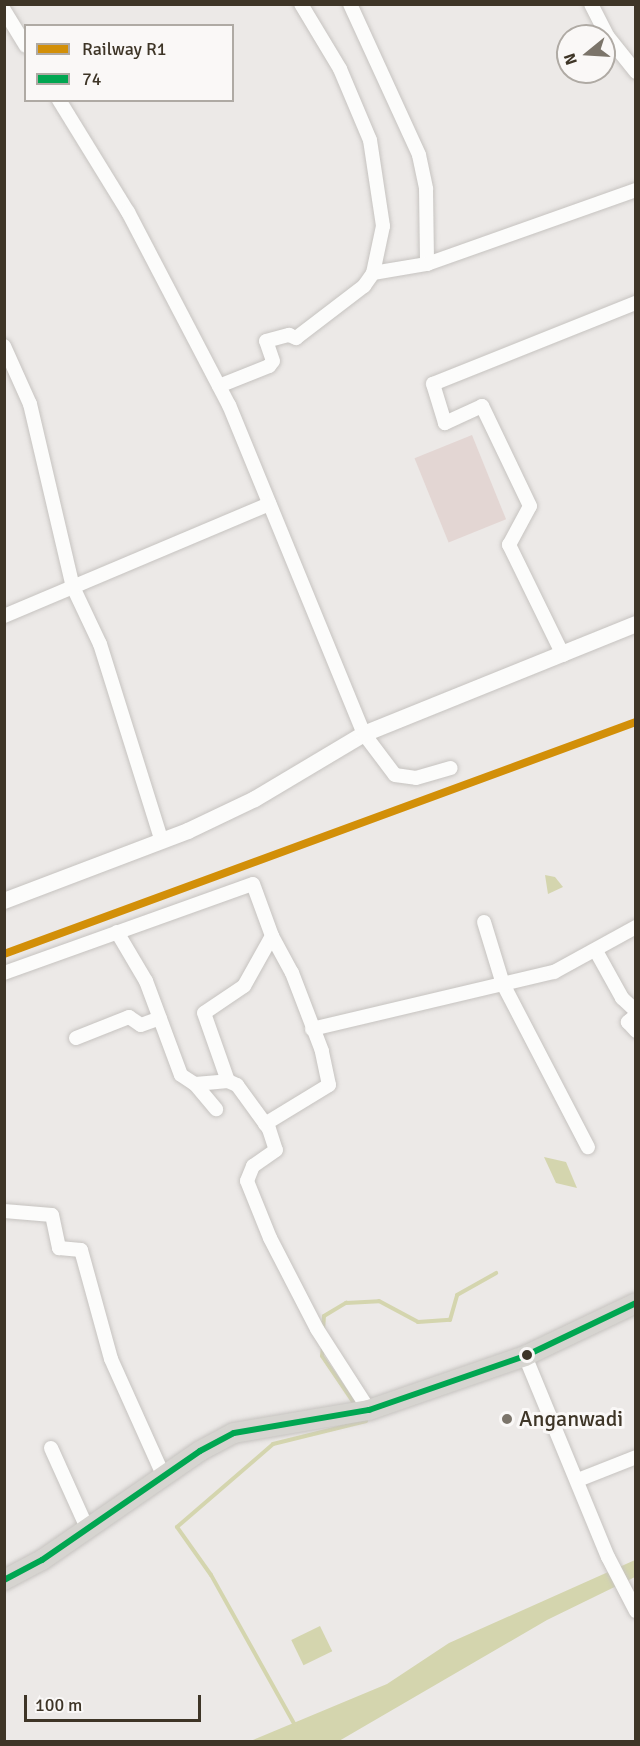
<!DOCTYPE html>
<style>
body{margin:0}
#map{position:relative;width:640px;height:1746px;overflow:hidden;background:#ece9e7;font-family:Signika,sans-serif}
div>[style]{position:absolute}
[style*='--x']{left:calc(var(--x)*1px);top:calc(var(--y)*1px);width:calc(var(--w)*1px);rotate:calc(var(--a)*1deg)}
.green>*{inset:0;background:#e3d6d3;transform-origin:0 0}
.water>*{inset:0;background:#d4d5ae;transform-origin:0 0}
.stream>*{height:4px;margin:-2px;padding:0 2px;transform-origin:2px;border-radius:2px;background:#d4d5ae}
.roads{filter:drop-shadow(0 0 2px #c6c3c0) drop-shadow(0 0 2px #c6c3c0)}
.minor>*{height:14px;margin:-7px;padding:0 7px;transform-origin:7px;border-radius:7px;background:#fcfcfb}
.tertiary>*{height:16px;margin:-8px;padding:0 8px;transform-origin:8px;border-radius:8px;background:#fcfcfb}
.primary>*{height:20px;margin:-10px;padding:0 10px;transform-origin:10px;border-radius:10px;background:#d6d4d0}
.bus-1>*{height:6px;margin:-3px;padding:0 3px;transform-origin:3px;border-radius:3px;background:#00a651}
.rail-1>*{height:8px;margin:-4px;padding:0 4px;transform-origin:4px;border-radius:4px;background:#d28f08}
.dots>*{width:16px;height:16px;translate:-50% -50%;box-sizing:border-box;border:3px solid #faf8f7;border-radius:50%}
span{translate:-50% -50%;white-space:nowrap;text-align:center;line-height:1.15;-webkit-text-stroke:6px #faf8f7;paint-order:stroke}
.poi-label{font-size:22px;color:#3e3527}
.left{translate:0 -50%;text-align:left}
.frame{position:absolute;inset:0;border:6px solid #3e3527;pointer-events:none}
.legend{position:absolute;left:24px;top:24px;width:210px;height:78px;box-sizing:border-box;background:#faf8f7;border:2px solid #afaaa4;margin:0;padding:8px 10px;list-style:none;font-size:18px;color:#3e3527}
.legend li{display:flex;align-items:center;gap:12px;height:30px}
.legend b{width:30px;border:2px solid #afaaa4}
.north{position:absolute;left:556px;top:24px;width:60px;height:60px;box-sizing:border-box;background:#faf8f7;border:2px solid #afaaa4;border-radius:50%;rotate:252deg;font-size:16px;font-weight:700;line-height:24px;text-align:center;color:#3e3527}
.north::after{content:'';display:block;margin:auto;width:21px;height:27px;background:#7b746a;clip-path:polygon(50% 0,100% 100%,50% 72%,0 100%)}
.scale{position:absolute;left:24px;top:1695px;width:177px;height:27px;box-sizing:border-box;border:3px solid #3e3527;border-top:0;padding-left:8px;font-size:18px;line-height:21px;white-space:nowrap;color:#3e3527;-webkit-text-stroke:4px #faf8f7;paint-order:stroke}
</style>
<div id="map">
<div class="green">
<div style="left:472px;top:435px;width:91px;height:62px;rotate:68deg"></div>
</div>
<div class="water">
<div style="clip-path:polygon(545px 875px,555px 877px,563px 887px,548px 894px)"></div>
<div style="clip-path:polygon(544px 1157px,566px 1162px,577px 1188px,556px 1183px)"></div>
<div style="clip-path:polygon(635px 1560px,635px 1577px,547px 1620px,339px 1741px,248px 1742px,387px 1684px,449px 1643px)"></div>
<div style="left:320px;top:1626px;width:28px;height:32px;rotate:64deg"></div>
</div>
<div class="stream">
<div style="--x:323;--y:1330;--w:14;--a:-86"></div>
<div style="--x:324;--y:1316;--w:26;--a:-31"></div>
<div style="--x:346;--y:1303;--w:33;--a:-3"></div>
<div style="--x:379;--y:1301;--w:44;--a:28.3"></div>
<div style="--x:418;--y:1322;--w:32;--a:-4"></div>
<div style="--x:450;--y:1320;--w:26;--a:-74"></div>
<div style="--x:457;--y:1295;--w:45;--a:-29.4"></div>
<div style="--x:323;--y:1347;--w:9;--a:96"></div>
<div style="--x:322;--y:1356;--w:57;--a:55.8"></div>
<div style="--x:296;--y:1727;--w:174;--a:-119.2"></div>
<div style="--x:211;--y:1575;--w:59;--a:-125.3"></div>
<div style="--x:177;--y:1527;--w:127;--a:-40.8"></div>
<div style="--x:273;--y:1444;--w:96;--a:-13.9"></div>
</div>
<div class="roads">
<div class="minor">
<div style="--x:301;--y:4;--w:76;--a:59"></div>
<div style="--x:340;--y:69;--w:77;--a:67.1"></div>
<div style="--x:370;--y:140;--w:87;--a:81.4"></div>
<div style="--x:383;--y:226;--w:48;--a:102"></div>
<div style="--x:350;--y:4;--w:166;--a:65.4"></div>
<div style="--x:419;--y:155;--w:35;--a:78"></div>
<div style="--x:426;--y:189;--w:75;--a:89.2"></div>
<div style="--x:591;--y:4;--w:37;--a:63"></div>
<div style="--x:608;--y:37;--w:45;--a:51.3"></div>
<div style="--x:4;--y:10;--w:42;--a:58.6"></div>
<div style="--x:59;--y:100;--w:132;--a:58.4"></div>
<div style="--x:128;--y:212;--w:218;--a:62.4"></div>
<div style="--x:229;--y:405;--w:356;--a:67.7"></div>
<div style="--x:364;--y:734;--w:51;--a:52.9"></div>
<div style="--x:395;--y:775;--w:21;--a:8"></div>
<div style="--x:416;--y:778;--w:36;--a:-16"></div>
<div style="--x:4;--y:346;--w:64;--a:65.9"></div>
<div style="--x:30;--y:404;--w:188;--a:76.8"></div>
<div style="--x:73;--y:587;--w:63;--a:64.7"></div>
<div style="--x:100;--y:644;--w:207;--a:72.6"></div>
<div style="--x:219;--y:386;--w:54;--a:-21.8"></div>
<div style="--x:269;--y:366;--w:6;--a:-51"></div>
<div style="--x:273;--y:361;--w:21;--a:-109"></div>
<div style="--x:266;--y:341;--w:24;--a:-15"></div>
<div style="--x:289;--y:335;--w:8;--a:23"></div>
<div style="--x:296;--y:338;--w:86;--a:-37.4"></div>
<div style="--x:364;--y:286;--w:16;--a:-55"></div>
<div style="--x:373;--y:273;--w:55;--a:-9.5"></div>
<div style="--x:427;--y:264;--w:222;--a:-19.5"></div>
<div style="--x:4;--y:616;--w:288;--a:-22.9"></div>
<div style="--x:563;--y:655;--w:123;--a:-116.1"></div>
<div style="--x:509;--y:545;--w:44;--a:-61.7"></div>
<div style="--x:530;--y:506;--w:111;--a:-115.6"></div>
<div style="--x:482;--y:406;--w:41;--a:155.3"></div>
<div style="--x:445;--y:423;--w:41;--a:-107.1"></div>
<div style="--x:433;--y:384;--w:219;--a:-21.8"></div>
<div style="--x:484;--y:922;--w:65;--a:73"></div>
<div style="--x:503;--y:984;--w:184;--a:62.5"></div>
<div style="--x:117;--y:932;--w:57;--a:59.4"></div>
<div style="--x:146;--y:981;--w:100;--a:69.6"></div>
<div style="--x:181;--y:1075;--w:17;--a:33"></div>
<div style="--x:195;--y:1084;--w:33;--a:-5"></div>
<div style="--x:228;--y:1081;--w:10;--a:24"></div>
<div style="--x:237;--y:1085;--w:54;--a:54"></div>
<div style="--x:269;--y:1129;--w:22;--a:72"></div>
<div style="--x:276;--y:1150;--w:28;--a:145"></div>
<div style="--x:253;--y:1166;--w:16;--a:112"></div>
<div style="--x:247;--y:1181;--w:61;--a:68"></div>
<div style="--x:270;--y:1238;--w:102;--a:62.7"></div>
<div style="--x:317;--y:1329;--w:96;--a:57.3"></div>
<div style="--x:596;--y:951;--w:54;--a:61"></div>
<div style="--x:622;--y:998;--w:19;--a:43"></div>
<div style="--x:4;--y:973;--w:264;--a:-19.7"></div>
<div style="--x:253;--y:884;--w:55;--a:69.9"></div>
<div style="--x:272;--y:936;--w:57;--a:119.2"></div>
<div style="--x:244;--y:986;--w:48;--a:146"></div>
<div style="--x:204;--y:1013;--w:72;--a:70.6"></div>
<div style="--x:636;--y:1015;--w:11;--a:139"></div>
<div style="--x:628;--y:1022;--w:12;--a:48"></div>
<div style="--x:312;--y:1029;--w:249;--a:-13.3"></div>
<div style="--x:554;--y:972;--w:94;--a:-28.8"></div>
<div style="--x:76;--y:1038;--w:57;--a:-21.6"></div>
<div style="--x:129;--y:1017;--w:14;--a:34"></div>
<div style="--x:141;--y:1025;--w:20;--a:-20"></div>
<div style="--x:195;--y:1084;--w:33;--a:50"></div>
<div style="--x:265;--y:1124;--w:75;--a:-31.4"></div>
<div style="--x:329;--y:1085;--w:35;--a:-102"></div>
<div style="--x:322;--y:1051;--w:84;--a:-111"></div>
<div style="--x:292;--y:973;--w:42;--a:-118.4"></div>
<div style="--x:4;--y:1211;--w:48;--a:4.8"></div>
<div style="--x:52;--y:1215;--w:34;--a:78"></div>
<div style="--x:59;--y:1248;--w:22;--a:5"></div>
<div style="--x:81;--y:1250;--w:113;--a:74.6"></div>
<div style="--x:111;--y:1359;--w:129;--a:65.8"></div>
<div style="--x:525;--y:1356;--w:217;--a:67.6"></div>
<div style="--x:608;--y:1557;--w:61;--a:62.6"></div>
<div style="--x:51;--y:1448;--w:90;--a:65.7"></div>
<div style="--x:578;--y:1480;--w:62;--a:-21.6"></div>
</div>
<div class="tertiary">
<div style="--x:4;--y:901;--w:197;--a:-20.8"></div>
<div style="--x:188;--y:831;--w:74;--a:-25.5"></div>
<div style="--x:255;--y:799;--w:127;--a:-30.8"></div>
<div style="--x:364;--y:734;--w:293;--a:-22"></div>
</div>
<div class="primary">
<div style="--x:4;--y:1580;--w:43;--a:-27.8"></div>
<div style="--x:42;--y:1560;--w:192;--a:-34.6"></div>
<div style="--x:200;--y:1451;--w:38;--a:-28"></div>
<div style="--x:234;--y:1433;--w:137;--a:-9.7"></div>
<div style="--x:369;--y:1410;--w:165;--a:-19.1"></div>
<div style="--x:525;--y:1356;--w:123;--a:-25.5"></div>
</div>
</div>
<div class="bus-1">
<div style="--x:4;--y:1580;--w:43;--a:-27.8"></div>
<div style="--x:42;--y:1560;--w:192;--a:-34.6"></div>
<div style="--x:200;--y:1451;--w:38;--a:-28"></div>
<div style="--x:234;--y:1433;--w:137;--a:-9.7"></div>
<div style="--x:369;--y:1410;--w:165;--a:-19.1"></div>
<div style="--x:525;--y:1356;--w:123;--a:-25.5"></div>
</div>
<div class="rail-1">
<div style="--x:4;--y:954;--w:673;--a:-20.16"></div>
</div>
<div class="dots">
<div style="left:527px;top:1355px;background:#3e3527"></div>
<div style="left:507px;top:1419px;background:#7b746a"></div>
</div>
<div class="poi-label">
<span class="left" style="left:519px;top:1419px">Anganwadi</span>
</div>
<div class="frame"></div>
<ul class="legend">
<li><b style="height:8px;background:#d28f08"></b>Railway R1</li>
<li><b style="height:8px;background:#00a651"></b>74</li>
</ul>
<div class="north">N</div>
<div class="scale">100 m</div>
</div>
